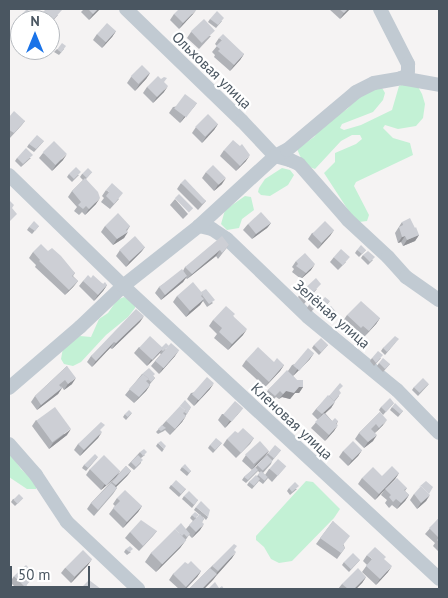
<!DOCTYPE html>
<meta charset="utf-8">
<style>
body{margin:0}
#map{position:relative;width:448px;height:598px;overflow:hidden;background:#f5f3f3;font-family:"PT Sans",sans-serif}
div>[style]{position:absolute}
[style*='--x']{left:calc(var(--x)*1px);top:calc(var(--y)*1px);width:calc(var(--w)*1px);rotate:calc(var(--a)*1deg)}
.green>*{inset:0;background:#c3f1d5}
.minor>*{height:14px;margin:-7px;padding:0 7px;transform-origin:7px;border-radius:7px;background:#c1cad2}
.wall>*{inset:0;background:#b0b2b7}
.shaded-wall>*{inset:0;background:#909195}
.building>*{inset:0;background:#cdcfd5;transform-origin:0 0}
span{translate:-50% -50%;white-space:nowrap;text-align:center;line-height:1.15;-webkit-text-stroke:4.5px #fff;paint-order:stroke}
.street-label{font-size:15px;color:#4a5661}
.frame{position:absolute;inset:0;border:10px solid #4a5661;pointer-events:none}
.north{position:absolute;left:10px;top:10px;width:50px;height:50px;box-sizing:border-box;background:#fff;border:1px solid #b7bbc0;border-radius:50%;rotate:0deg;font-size:14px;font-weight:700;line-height:20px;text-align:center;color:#4a5661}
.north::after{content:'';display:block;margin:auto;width:18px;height:22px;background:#1a73e8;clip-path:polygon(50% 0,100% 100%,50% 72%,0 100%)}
.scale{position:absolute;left:10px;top:566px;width:80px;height:22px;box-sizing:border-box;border:2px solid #4a5661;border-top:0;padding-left:6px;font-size:15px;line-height:18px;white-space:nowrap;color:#4a5661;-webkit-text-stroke:4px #fff;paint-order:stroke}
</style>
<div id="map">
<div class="green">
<div style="clip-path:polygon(407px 83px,417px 85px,422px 94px,425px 104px,423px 118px,416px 126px,398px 129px,385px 125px,383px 128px,393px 138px,410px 143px,413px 155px,356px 182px,354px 186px,369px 215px,367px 221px,359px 222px,352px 216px,324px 173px,335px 162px,335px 153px,356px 144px,362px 139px,360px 135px,352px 135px,341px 141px,315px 169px,304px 165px,297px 149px,314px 137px,323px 125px,347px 109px,361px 95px,381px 86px,385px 93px,383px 100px,373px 112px,342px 124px,340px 128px,344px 130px,361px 125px,392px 110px,399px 86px)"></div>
<div style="clip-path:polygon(282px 168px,290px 170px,294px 175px,288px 185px,270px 196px,261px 195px,258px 192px,259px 188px,265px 179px)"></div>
<div style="clip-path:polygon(245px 196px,251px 197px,254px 210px,242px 219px,239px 228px,227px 230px,221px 224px,225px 210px)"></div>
<div style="clip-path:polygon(124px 297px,135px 302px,135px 308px,128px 317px,106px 335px,81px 362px,73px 366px,64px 364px,61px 359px,63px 348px,80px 336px,91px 337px,99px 319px,108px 313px,117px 300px)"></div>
<div style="clip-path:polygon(9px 452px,21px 469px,37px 484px,36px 489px,27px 489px,9px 477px)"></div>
<div style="clip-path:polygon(306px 481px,313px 482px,340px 509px,334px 518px,292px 561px,279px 563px,271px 559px,264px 547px,256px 540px,256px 536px)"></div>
</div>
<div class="minor">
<div style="--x:126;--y:9;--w:161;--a:44"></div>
<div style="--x:242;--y:121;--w:48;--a:46.7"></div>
<div style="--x:275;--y:156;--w:16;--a:15"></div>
<div style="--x:290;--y:160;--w:10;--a:24"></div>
<div style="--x:299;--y:164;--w:74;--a:48.8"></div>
<div style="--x:348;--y:220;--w:54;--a:42.8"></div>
<div style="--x:388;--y:257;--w:27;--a:48"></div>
<div style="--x:406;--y:277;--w:40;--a:34.9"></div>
<div style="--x:380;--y:9;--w:62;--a:63"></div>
<div style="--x:408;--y:64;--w:7;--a:90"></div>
<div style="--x:408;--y:71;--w:8;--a:113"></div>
<div style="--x:9;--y:175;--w:159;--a:44.2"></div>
<div style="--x:123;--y:286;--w:431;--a:42.8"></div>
<div style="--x:199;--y:226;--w:13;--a:13"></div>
<div style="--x:212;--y:229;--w:18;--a:34"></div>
<div style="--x:227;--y:239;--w:112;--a:43.9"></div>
<div style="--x:308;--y:317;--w:115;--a:39.4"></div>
<div style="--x:397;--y:390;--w:60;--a:45.7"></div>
<div style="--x:9;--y:388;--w:94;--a:-40.7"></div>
<div style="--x:80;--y:327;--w:59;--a:-43.6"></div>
<div style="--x:123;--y:286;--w:97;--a:-38.3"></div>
<div style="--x:199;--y:226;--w:103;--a:-42.6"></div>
<div style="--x:275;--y:156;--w:13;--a:-27"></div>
<div style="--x:287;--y:150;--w:90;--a:-40"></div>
<div style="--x:356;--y:92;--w:20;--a:-27"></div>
<div style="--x:374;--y:83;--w:27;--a:-10"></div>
<div style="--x:401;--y:78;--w:39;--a:10"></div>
<div style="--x:9;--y:444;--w:41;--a:48.9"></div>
<div style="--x:36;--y:475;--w:56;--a:56.6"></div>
<div style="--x:67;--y:522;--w:98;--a:43.3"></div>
</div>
<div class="wall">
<div style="clip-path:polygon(84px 9px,100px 9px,89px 20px,81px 12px)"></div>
<div style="clip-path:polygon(329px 9px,350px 9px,340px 19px)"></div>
<div style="clip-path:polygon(43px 12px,58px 15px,50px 24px,50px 20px,41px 20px,39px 18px)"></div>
<div style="clip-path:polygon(174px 14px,193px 14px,179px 29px,170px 20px)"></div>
<div style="clip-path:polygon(21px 15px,30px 17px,27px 20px,21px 20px,19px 18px)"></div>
<div style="clip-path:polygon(210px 19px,222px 21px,216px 28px,208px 22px)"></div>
<div style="clip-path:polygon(116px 31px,112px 37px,102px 48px,93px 40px,97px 34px)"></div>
<div style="clip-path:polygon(191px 32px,211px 36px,199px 49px,187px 38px)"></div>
<div style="clip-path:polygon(219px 38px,244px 54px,240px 60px,230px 71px,214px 57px,215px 55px,212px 52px,217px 46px,215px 44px)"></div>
<div style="clip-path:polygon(57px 49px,64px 49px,59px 55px,54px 52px)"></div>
<div style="clip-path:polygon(150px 73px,146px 79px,135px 91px,127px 83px,131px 77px)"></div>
<div style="clip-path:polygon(164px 82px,164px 92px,153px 103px,143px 93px,147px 87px)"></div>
<div style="clip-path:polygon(197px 103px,180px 123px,169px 113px,173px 107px)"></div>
<div style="clip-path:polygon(9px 117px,25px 121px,21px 126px,9px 139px)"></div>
<div style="clip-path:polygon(218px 124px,214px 130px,202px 143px,192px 133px,196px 127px)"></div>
<div style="clip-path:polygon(44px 141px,34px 152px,27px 147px,29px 144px)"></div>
<div style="clip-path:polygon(224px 150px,246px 161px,236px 171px,220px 156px)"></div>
<div style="clip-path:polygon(43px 153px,63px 160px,52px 171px,39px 158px)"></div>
<div style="clip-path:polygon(17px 158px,31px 158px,21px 167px,15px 161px)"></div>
<div style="clip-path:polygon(92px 172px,86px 179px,96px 204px,85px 215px,82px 212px,79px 215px,74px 211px,77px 207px,68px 197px,72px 191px,83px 180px,80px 177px,82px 174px)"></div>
<div style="clip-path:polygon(206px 172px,222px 184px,214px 191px,202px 178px)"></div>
<div style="clip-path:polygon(69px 174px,79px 175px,72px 182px,67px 177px)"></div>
<div style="clip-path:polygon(181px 183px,206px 201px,198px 210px,177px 189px)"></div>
<div style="clip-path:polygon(106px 190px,119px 199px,110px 209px,101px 202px,104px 198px,102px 196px)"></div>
<div style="clip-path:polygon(175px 199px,188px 214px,183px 219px,170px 205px)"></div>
<div style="clip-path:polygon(402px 222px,419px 235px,415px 241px,403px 246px,401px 242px,398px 243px,395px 233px)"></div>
<div style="clip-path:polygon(271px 223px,267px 228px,252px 239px,243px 230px,248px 224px)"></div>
<div style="clip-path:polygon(39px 226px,32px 234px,27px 230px,29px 227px)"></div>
<div style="clip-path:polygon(105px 226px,130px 226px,127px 231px,124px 238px,113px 245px,101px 232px)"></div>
<div style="clip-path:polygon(334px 230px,318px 249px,308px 239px,312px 233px)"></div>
<div style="clip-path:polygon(229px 245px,218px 259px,216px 256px,187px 279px,186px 278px,183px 282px,161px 300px,155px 293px,159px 287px,183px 271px,185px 267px)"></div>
<div style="clip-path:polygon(145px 247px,141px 252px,126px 267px,116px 256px,120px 250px)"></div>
<div style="clip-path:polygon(357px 250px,366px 250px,359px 257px,355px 253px)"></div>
<div style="clip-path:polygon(48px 251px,75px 273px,73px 276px,78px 281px,73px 287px,65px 295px,35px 267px,36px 265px,29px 258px,33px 252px)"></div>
<div style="clip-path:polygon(363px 255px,373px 260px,368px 265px,361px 258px)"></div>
<div style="clip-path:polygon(334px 257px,346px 262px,338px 270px,330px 262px)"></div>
<div style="clip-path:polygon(296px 261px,311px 270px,301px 279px,292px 272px,294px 269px,292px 267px)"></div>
<div style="clip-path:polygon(91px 278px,103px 284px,107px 285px,103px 291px,94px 301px,79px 286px,83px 281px)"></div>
<div style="clip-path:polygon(317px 289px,304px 304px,298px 297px,302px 291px)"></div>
<div style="clip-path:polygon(201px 292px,213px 303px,207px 307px,203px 301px,200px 305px,186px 317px,173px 302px,177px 296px)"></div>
<div style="clip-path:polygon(330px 301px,321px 311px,316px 307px,318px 304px)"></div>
<div style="clip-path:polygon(318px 304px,311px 312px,307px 308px,309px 305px)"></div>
<div style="clip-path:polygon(326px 310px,337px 313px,331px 320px,324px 313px)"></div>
<div style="clip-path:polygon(347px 315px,380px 318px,376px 324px,364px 337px,359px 332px,357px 334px,343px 321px)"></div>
<div style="clip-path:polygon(233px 316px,243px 335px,228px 350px,214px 338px,217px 334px,209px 326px,213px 320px)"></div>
<div style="clip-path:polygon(140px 322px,112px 349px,110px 348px,92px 367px,87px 362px,91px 356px)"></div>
<div style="clip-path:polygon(396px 342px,385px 355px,381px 351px,383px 348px)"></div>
<div style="clip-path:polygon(314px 345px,328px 345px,319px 355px,312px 348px)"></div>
<div style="clip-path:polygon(139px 347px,162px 347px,175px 356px,159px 374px,151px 366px,161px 354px,159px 353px,147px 366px,134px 353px)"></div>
<div style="clip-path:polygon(372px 358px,381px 358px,374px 366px,370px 361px)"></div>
<div style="clip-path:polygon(310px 359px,293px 376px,303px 387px,299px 393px,295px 393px,290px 399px,282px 397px,279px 399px,276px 397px,271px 402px,264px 396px,268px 390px,288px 371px,292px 365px)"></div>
<div style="clip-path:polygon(246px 360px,274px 362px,284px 365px,280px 371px,265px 387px,242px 366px)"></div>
<div style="clip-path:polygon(379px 363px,390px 364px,383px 372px,377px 366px)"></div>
<div style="clip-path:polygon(67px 366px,72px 384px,64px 390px,61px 386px,62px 388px,58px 394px,37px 410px,31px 402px,35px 396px)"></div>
<div style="clip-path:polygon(142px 374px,153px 376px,155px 378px,150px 384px,150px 385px,146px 391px,134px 403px,125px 395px)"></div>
<div style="clip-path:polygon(429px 384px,418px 396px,412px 390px,414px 387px)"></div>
<div style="clip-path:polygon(210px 389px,194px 406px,187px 399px,191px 393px)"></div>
<div style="clip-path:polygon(339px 391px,339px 396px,335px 401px,331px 408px,325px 413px,332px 421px,338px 421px,334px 431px,325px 441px,311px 428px,318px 420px,312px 414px,316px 409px,329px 396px)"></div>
<div style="clip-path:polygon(394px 403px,383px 415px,379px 410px,381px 407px)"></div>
<div style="clip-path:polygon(191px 407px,182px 422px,170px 435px,165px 430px,164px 431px,158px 434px,156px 432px,166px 421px)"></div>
<div style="clip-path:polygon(392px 407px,403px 411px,398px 417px,390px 410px)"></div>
<div style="clip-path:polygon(380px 412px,383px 425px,375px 433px,373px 441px,364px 448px,355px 439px,359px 433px)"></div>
<div style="clip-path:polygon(132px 413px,126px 420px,123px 417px,125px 414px)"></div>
<div style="clip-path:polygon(222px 414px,238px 414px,225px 428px,218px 420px)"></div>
<div style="clip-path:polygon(36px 420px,67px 435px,49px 449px,32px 426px)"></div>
<div style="clip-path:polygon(101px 431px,98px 438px,80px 456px,74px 450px,78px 444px)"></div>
<div style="clip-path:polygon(254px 438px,250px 444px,236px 458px,223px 445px,227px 439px)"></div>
<div style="clip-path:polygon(158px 443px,164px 449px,162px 452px,156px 446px)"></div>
<div style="clip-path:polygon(222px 443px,213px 453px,208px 448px,210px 445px)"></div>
<div style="clip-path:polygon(281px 450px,272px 461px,271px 464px,263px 473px,265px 475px,269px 469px,286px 466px,272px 482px,268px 478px,263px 484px,259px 481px,252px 489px,247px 485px,249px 482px,257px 476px,260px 473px,258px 471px,246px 483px,242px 480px,244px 477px,256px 467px,268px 453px)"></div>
<div style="clip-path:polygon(362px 450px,358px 456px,348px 466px,339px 457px,343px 451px)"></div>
<div style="clip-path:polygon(269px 451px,265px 456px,252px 470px,242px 461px,246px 455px)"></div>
<div style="clip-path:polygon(140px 452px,145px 455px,141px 458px,141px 463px,134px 470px,128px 465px)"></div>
<div style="clip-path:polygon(98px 457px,86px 471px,82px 468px,84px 465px)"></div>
<div style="clip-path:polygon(126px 466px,131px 471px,127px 476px,116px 487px,117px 488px,113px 494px,94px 516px,87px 509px,91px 503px)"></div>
<div style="clip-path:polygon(182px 467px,191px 471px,187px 476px,180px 470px)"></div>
<div style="clip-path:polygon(90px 469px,120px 471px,116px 477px,101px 490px,86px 475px)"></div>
<div style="clip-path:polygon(399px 473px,395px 479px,375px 500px,358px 484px,362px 478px,382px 476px)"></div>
<div style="clip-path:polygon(171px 485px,186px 489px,179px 497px,169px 488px)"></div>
<div style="clip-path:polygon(289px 488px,297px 489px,290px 495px,287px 491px)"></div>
<div style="clip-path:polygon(407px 488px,405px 491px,409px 495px,405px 501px,397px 509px,392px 505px,389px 508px,385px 503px,387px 500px,381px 495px,385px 489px)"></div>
<div style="clip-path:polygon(414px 494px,429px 494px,426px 501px,417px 509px,410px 500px)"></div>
<div style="clip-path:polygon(184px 496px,198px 500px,192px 508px,182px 499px)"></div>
<div style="clip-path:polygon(23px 498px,15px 506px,11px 502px,13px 499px)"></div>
<div style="clip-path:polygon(117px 498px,142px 506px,138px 512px,123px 528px,109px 514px,115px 506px,113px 504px)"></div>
<div style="clip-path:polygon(196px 507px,208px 517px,206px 520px,202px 516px,204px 519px,202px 522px,200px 530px,192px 538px,189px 535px,180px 548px,156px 572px,145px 562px,151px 553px,186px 529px,193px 521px,190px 518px,192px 515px,197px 518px,200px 515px,194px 510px)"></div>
<div style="clip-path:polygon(439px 518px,439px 550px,438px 551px,433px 546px,435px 543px,425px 534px)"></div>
<div style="clip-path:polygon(333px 521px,345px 548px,337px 559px,316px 544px)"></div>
<div style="clip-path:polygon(157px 531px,153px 536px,139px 551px,125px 538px,130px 532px)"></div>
<div style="clip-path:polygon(126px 549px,131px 552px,127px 555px,124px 552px)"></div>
<div style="clip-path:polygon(234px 550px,232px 558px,204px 589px,189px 589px,212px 566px)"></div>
<div style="clip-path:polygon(367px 555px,388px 572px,376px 585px,362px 572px,367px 565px,363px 561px)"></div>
<div style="clip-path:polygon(360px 560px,349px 572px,342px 565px,344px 562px)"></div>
<div style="clip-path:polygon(188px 564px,201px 571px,197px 577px,186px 589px,179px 589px,169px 580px,173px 574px)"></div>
<div style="clip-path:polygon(88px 565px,71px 583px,61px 573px,65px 568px)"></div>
<div style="clip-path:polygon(14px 576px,27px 586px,24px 589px,17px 589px,10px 582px)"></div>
<div style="clip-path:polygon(366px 577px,362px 583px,356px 589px,338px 589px,342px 584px)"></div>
</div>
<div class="shaded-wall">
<div style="clip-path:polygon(98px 9px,100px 9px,89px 20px,93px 14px)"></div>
<div style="clip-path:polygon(197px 9px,193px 14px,179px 29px,183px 23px)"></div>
<div style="clip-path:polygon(348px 9px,350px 9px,340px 19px,344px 13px)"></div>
<div style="clip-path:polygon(116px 31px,112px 37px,102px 48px,106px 42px)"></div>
<div style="clip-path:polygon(244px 54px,240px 60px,230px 71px,234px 65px)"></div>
<div style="clip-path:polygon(150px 73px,146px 79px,135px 91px,139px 85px)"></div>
<div style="clip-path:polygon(168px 86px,164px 92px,153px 103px,157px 97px)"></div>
<div style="clip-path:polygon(197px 103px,193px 108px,180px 123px,184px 117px)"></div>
<div style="clip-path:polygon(218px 124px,214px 130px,202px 143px,206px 137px)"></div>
<div style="clip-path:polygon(67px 154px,63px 160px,52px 171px,56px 165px)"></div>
<div style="clip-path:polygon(250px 155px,246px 161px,236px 171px,240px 166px)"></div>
<div style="clip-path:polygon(226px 178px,222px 184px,214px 191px,218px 185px)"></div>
<div style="clip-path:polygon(100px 198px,96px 204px,85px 215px,89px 209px)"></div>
<div style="clip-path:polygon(271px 223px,267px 228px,252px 239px,256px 234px)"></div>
<div style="clip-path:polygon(334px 230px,330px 236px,318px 249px,322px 243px)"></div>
<div style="clip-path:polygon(128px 232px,124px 238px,113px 245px,117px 239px)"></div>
<div style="clip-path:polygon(419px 235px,415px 241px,403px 246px,407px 240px)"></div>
<div style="clip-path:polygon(405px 236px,401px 242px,398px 243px,402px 237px)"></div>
<div style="clip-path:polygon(145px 247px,141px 252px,126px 267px,130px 261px)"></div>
<div style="clip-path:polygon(220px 250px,216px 256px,187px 279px,192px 274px)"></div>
<div style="clip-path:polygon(315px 264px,311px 270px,301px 279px,306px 273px)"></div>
<div style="clip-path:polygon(187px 276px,183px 282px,161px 300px,165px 295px)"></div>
<div style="clip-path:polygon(78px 281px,73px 287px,65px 295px,69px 290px)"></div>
<div style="clip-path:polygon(107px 285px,103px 291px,94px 301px,98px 295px)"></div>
<div style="clip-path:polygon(204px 299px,200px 305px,186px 317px,190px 311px)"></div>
<div style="clip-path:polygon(144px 316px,140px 322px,112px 349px,116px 343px)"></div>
<div style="clip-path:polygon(380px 318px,376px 324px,364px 337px,369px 331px)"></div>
<div style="clip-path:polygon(247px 329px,243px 335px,228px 350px,232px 344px)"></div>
<div style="clip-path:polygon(114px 342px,110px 348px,92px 367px,96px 361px)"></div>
<div style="clip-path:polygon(163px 348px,159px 354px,147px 366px,151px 360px)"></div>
<div style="clip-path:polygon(179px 350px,175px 356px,159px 374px,163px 368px)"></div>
<div style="clip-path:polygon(314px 353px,310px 359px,293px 376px,297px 370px)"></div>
<div style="clip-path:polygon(284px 365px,280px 371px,265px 387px,269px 382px)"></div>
<div style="clip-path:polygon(76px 378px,72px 384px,64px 390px,68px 384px)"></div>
<div style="clip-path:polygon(214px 383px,210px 389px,194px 406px,198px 400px)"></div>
<div style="clip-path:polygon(150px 385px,146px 391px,134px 403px,139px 397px)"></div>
<div style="clip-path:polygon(299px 387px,303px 387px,299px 393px,295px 393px,290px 399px,282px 397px,279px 399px,286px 391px)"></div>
<div style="clip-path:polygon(62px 388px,58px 394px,37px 410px,41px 405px)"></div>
<div style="clip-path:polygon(335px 402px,331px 408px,318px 420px,322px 414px)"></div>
<div style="clip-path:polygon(243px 408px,238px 414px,225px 428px,229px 422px)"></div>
<div style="clip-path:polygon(186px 416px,182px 422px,170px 435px,175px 429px)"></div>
<div style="clip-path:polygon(387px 420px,383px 425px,375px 433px,379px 428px)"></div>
<div style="clip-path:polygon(338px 425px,334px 431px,325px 441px,329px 435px)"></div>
<div style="clip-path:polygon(71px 429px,67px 435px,49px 449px,53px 443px)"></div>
<div style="clip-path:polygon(102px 432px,98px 438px,80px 456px,84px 450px)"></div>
<div style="clip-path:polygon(377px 435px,373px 441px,364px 448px,368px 442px)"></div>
<div style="clip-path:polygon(362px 450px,358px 456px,348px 466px,352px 460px)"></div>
<div style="clip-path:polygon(269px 451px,265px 456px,252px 470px,256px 464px)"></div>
<div style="clip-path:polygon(120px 471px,116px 477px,101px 490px,105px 484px)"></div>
<div style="clip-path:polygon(131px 471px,127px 476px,112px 491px,116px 485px)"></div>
<div style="clip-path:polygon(399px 473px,395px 479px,375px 500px,379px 494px)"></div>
<div style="clip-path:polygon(409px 495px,405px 501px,397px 509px,401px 503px)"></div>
<div style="clip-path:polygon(430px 495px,426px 501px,417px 509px,421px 503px)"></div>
<div style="clip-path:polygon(142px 506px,138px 512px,123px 528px,127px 522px)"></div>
<div style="clip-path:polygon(204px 524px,200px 530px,192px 538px,196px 532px)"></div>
<div style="clip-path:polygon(186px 540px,180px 548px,156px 572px,162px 564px)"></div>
<div style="clip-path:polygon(236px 552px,232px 558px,216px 576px,213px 580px,204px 589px,202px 589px)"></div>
<div style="clip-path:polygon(92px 559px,88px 565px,71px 583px,75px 577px)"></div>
<div style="clip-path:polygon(392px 566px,388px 572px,376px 585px,380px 579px)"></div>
<div style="clip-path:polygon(201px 571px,197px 577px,185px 589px,186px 587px)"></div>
<div style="clip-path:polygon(366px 577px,362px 583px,356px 589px,354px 589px)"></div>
</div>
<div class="building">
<div style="left:27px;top:9px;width:7px;height:8px;rotate:45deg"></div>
<div style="clip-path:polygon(46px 9px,62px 9px,62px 10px,52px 21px,43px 12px)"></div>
<div style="clip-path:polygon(88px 9px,98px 9px,93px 14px)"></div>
<div style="clip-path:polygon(179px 9px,197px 9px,183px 23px,174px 14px)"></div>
<div style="clip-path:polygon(339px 9px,348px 9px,344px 13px)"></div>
<div style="clip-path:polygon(217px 11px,224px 18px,218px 25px,210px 19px)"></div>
<div style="left:204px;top:19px;width:16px;height:18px;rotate:47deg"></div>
<div style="left:107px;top:23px;width:12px;height:15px;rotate:42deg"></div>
<div style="clip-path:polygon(223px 34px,244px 54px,234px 65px,218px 51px,220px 49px,216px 46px,222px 40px,219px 38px)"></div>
<div style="left:62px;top:43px;width:5px;height:8px;rotate:37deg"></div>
<div style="left:142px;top:65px;width:11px;height:16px;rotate:45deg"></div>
<div style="clip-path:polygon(158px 76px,161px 79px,164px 77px,167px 78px,164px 82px,168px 86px,157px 97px,147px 87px)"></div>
<div style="left:185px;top:94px;width:15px;height:18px;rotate:37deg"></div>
<div style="clip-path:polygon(14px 111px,25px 121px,14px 133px,9px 130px,9px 117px)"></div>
<div style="left:208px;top:114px;width:14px;height:18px;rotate:45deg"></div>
<div style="clip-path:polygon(37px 135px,44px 141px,36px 149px,29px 144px)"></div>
<div style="clip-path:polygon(233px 140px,240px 146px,242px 144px,250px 155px,240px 166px,224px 150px)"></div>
<div style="left:54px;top:141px;width:18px;height:16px;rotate:45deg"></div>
<div style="clip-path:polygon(26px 148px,33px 155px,23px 164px,17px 158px)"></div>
<div style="left:213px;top:165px;width:18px;height:10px;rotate:45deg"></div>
<div style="left:76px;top:167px;width:7px;height:10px;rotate:45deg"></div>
<div style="left:88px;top:168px;width:6px;height:8px;rotate:45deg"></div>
<div style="clip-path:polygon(85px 178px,98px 192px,100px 198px,89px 209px,86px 206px,83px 209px,78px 205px,81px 202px,72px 191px)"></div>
<div style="clip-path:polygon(185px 179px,206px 201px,202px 204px,181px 183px)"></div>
<div style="clip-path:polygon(112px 183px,123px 193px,114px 204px,106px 196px,109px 192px,106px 190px)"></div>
<div style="left:179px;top:194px;width:20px;height:6px;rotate:45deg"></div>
<div style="clip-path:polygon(9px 200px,14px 205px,12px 208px,17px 214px,9px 222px)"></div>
<div style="clip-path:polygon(261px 212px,271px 223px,256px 234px,248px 224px)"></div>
<div style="clip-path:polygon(118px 213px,130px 226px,126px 230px,128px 232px,117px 239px,105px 226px)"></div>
<div style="clip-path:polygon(410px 218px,415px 228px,416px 227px,419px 235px,407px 240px,405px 236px,402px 237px,399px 227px,403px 225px,402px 222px)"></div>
<div style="clip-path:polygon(34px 221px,39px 226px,35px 231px,29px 227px)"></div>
<div style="left:325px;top:221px;width:13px;height:18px;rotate:45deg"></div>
<div style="left:135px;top:236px;width:15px;height:21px;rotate:48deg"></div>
<div style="clip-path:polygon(222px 236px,229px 245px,222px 253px,220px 250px,192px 274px,185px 267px)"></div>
<div style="clip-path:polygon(41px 244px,48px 251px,52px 248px,61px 256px,75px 273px,72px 276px,78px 281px,69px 290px,39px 261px,40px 260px,33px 252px)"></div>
<div style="clip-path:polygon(361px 245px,366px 250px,362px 254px,357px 250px)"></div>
<div style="left:341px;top:249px;width:12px;height:11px;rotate:42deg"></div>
<div style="clip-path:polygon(368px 251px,375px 257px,370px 262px,363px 255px)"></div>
<div style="clip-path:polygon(305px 253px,315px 264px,306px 273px,296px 266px,298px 264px,296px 261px)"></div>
<div style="clip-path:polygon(182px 269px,187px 276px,165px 295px,159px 287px)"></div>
<div style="clip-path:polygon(88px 275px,91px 278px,93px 275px,103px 284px,105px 282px,107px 285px,98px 295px,83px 281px)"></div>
<div style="clip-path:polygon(316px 278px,321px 284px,308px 298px,302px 291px)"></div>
<div style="clip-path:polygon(193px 282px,203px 294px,201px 296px,204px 299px,190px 311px,177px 296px)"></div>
<div style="clip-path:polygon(206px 289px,215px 300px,209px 304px,202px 295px,203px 294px,201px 292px)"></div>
<div style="left:325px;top:297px;width:6px;height:10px;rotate:39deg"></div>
<div style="left:314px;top:300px;width:6px;height:7px;rotate:45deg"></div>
<div style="clip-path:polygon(361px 301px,380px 318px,369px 331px,363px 326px,361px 328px,347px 315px)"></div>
<div style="clip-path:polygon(226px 306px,235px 314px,233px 316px,247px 329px,232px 344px,219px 332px,222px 328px,213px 320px)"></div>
<div style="clip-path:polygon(331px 306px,337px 313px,333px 317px,326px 310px)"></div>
<div style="clip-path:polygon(136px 309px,144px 316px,116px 343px,114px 342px,96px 361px,91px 356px)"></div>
<div style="left:150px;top:336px;width:18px;height:16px;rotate:43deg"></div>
<div style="clip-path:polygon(395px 336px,399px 339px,387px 352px,383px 348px)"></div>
<div style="left:321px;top:338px;width:10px;height:10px;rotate:45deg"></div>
<div style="clip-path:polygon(166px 343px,169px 346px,163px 351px,161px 350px,163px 348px,162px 347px)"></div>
<div style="left:171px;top:343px;width:11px;height:24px;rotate:41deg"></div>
<div style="clip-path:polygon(258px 347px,274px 362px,277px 358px,284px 365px,269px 382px,246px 360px)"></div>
<div style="left:308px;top:348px;width:8px;height:23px;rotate:40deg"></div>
<div style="clip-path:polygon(378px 351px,383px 355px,376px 363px,372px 358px)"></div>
<div style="clip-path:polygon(383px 358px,390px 364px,385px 369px,379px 363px)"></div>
<div style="clip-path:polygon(67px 366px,76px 378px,68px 384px,65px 380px,59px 385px,62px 388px,41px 405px,35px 396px)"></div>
<div style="clip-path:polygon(149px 368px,155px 374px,153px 376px,155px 378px,151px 382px,148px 379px,149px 379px,143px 374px,142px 374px)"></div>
<div style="clip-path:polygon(287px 370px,297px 380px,303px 380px,303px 387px,299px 387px,294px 393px,286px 391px,283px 394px,280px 391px,275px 396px,268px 390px)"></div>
<div style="clip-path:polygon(143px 374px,149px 379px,146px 381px,150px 385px,139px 397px,129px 389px)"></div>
<div style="left:207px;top:377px;width:9px;height:23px;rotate:41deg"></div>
<div style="left:423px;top:378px;width:8px;height:13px;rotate:45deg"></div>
<div style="clip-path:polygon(340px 383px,343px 386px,339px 390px,341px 393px,334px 401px,329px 396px)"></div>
<div style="clip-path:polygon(328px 395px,335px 402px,322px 414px,316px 409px)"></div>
<div style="clip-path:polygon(390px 398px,394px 403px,386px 412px,381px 407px)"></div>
<div style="clip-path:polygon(185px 400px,191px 407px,187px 414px,184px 412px,186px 411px,180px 406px,179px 407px)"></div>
<div style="left:235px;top:401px;width:11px;height:18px;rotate:41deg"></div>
<div style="clip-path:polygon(395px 403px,403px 411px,400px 414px,392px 407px)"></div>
<div style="clip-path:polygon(180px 406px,186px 411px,183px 413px,186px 416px,175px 429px,166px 421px)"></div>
<div style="left:55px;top:407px;width:27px;height:23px;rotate:54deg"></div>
<div style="left:129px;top:410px;width:4px;height:6px;rotate:45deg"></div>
<div style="clip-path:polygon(380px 412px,387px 420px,379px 428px,376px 424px,371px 429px,377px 435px,368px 442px,359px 433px)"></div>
<div style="clip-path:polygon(324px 413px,332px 421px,335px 418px,338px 421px,336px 424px,338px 425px,329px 435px,315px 422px)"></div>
<div style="clip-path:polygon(101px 422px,105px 425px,100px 430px,102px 432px,84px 450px,78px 444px)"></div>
<div style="clip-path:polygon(162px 425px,166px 428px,161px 431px,158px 429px)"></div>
<div style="clip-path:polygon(243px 428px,254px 438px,241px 453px,227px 439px,235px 431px,238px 433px)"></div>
<div style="clip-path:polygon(216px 438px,222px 443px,215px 450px,210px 445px)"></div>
<div style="clip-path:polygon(161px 441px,166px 446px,164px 449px,158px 443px)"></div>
<div style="left:260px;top:441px;width:13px;height:20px;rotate:48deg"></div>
<div style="left:353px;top:441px;width:13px;height:14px;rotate:45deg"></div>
<div style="left:275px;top:445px;width:8px;height:11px;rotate:40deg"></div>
<div style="clip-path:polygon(144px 449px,147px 452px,143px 456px,140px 452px)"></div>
<div style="clip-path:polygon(95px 454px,98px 457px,88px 468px,84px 465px)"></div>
<div style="left:104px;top:455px;width:23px;height:20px;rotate:45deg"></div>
<div style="left:138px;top:455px;width:7px;height:10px;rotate:45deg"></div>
<div style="left:267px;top:455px;width:8px;height:14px;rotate:45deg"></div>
<div style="left:278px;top:459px;width:11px;height:13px;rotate:41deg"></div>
<div style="clip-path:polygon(185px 464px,191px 471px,189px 473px,182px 467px)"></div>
<div style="clip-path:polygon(126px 466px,131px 471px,116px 485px,112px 482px)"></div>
<div style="clip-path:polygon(392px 466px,399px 473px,379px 494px,362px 478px,373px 467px,382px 476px)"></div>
<div style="clip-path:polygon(255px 467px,258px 470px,248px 480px,244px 477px)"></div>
<div style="left:261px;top:471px;width:9px;height:5px;rotate:41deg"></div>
<div style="clip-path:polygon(256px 475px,260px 479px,254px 486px,249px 482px)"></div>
<div style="clip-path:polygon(397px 478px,407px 488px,404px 490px,409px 495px,401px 503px,396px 499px,393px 502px,389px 497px,391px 495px,385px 489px)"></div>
<div style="left:176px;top:480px;width:13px;height:7px;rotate:42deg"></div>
<div style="clip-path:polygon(426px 481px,433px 487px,429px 494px,421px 486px,419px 487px)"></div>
<div style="clip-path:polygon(295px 482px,299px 486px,292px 492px,289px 488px)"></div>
<div style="clip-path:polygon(111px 483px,117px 488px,98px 510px,91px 503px)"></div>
<div style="clip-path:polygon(421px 486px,430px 495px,421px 503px,414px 494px)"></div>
<div style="clip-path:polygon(125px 490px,142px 506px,127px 522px,113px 508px,120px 501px,117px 498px)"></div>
<div style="clip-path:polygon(189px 491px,198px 500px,194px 505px,184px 496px)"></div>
<div style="left:19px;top:494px;width:6px;height:8px;rotate:45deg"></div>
<div style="clip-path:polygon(201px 501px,210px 510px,208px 517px,196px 507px)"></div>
<div style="clip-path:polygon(195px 512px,199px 515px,195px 518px,192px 515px)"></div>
<div style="clip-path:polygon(200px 514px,204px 519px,202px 522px,204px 524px,196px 532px,189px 525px)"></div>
<div style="clip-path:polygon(439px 518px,439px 542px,437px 540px,439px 538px,429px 528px)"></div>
<div style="clip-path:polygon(141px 520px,157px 531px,143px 546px,130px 532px)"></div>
<div style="clip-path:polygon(333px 521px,350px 536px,343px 545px,345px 548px,341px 553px,320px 538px)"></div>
<div style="clip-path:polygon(181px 523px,190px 534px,187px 537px,184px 534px,182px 536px,175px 529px)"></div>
<div style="left:175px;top:529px;width:16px;height:34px;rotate:45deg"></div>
<div style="clip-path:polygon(234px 544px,237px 546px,234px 550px,236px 552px,218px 571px,212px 566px)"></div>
<div style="clip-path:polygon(130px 546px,133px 549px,129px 552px,126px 549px)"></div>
<div style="clip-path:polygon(375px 547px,386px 557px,384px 559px,392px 566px,380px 579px,366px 566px,372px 559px,367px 555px)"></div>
<div style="left:83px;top:550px;width:13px;height:25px;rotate:45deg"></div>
<div style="left:353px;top:553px;width:10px;height:13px;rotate:45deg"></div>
<div style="clip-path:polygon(191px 561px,201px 571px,186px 587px,173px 574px,185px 562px,188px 564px)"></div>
<div style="clip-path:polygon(26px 565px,31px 570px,26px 575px,31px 580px,25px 587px,14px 576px)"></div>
<div style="clip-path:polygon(210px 568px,217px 574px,202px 589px,189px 589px)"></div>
<div style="clip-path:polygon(358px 568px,366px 577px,354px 589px,348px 589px,342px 584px)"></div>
<div style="clip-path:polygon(89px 580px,101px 589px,80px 589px)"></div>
<div style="clip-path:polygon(215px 582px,219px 588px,218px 589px,208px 589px)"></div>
<div style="clip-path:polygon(222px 586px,224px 589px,218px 589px)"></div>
</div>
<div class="street-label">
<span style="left:212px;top:70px;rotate:44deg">Ольховая улица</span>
<span style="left:332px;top:314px;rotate:41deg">Зелёная улица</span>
<span style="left:292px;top:421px;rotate:43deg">Кленовая улица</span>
</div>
<div class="frame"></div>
<div class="north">N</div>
<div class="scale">50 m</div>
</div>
